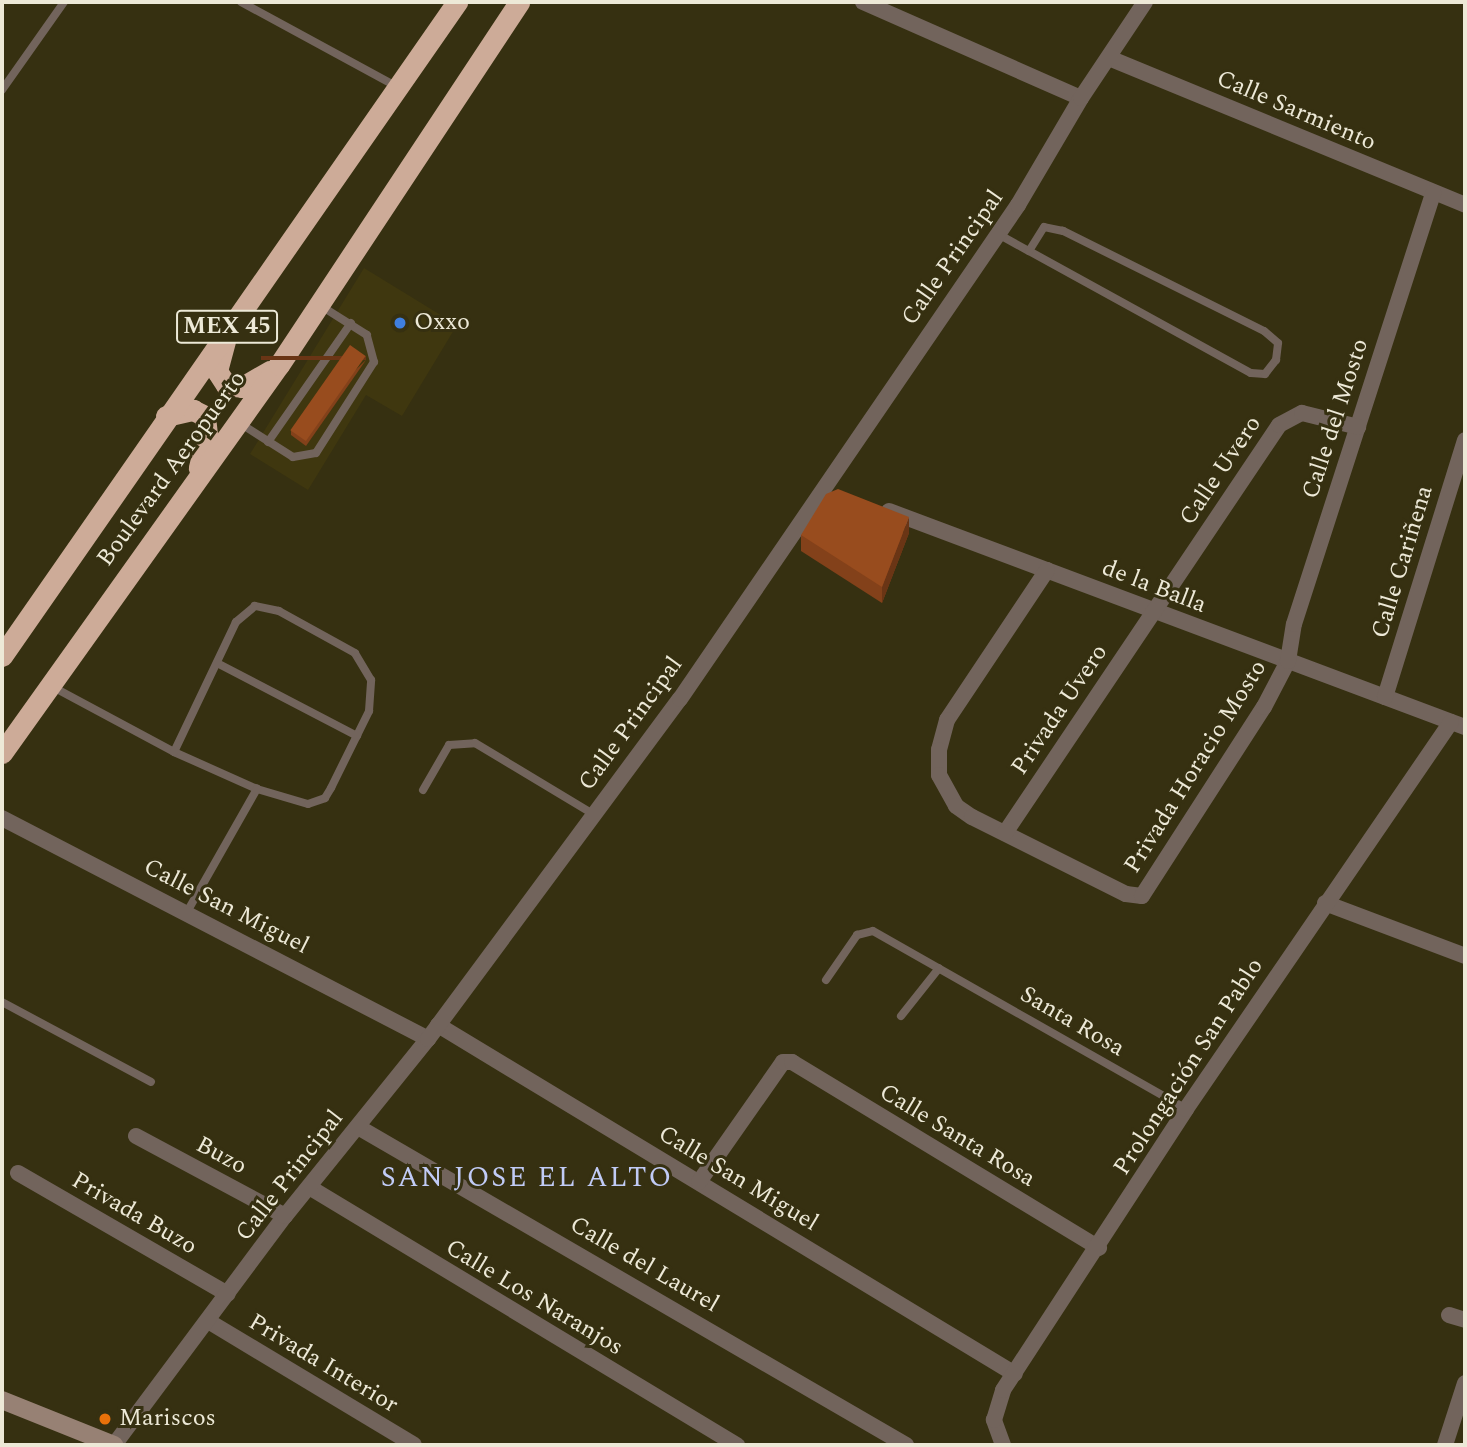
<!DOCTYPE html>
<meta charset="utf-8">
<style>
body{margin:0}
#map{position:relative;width:1467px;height:1447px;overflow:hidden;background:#363011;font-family:Spectral,serif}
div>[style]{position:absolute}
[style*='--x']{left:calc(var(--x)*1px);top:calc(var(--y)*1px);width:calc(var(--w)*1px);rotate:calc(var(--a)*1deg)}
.built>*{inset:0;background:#3f370f}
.lane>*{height:8px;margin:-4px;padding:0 4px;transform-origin:4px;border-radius:4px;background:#72645c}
.street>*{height:16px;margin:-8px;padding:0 8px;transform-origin:8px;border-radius:8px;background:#72645c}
.secondary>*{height:18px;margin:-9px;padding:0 9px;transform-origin:9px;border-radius:9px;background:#978174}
.highway>*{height:21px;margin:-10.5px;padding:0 10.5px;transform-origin:10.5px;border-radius:10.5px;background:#cdab98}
.wall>*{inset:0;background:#83411a}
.shaded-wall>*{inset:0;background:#6a3515;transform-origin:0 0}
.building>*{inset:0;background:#984c1e;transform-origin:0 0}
.dots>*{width:19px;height:19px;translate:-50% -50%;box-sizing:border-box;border:4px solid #363011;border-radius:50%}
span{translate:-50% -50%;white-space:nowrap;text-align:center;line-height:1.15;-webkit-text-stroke:6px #363011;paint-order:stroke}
.shield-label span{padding:2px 5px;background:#363011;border:2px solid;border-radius:5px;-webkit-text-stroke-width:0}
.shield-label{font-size:23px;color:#ede9d7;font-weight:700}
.street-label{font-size:24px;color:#ede9d7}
.poi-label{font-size:24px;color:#ede9d7}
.left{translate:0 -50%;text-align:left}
.quarter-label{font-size:28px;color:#c1cbf6;letter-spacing:2px}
.frame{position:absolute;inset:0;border:4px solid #ede9d7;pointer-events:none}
</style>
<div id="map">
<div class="built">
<div style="clip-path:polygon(364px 268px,457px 325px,402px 416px,366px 395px,308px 490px,250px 454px)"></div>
</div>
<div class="lane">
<div style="--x:241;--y:2;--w:176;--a:28.5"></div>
<div style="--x:2;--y:90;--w:108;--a:-54.8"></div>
<div style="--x:998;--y:234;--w:35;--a:29"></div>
<div style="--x:1029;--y:251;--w:253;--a:28.8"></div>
<div style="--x:1251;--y:373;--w:14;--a:4"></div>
<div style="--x:1265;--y:374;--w:18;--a:-52"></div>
<div style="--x:1276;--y:360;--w:17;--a:-83"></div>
<div style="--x:1278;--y:343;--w:18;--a:-139"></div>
<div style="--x:1264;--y:331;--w:225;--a:-153.5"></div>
<div style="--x:1063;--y:231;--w:19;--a:-168"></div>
<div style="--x:1044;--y:227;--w:28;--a:122"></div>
<div style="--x:238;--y:422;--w:65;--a:32.5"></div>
<div style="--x:293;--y:457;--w:23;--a:-10"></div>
<div style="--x:316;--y:453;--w:108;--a:-57.5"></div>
<div style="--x:374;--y:362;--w:28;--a:-105"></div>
<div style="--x:367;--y:335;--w:54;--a:-147.8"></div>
<div style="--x:268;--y:442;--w:145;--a:-55.1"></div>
<div style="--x:217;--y:663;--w:158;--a:27.5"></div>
<div style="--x:53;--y:687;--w:137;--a:28.2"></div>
<div style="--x:174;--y:752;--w:91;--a:24"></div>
<div style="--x:257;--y:789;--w:53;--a:16.4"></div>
<div style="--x:308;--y:804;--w:18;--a:-19"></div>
<div style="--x:325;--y:798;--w:12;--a:-59"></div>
<div style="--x:331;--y:788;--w:86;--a:-63.7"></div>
<div style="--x:369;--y:711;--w:31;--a:-86"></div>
<div style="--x:371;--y:680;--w:31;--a:-121"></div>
<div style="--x:355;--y:653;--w:87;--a:-151.1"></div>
<div style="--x:279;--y:611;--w:25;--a:-168"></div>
<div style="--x:255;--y:606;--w:25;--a:140"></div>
<div style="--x:236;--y:622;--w:144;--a:115.5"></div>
<div style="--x:423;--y:790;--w:52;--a:-60"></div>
<div style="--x:449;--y:745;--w:26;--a:-4"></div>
<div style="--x:475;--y:743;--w:138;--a:31"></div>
<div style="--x:187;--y:912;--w:142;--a:-60.4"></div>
<div style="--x:826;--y:980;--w:55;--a:-55.4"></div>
<div style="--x:857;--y:935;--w:16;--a:-14"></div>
<div style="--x:873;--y:931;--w:360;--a:29.6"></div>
<div style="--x:2;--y:1002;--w:169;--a:28.2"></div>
<div style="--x:901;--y:1016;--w:61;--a:-51.6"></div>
</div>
<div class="street">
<div style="--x:863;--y:2;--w:238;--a:23.8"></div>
<div style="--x:1109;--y:58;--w:385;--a:22.4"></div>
<div style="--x:889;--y:511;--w:615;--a:20.56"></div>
<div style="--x:1047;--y:570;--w:180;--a:123.7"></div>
<div style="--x:947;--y:720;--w:31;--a:105"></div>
<div style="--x:939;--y:750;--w:25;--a:90"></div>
<div style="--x:939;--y:775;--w:35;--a:61"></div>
<div style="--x:956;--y:806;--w:19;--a:35"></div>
<div style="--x:972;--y:817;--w:172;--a:26.6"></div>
<div style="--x:1126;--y:894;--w:16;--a:7"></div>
<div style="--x:1142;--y:896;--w:225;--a:-57.2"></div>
<div style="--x:1264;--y:707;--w:52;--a:-62.4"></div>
<div style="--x:1288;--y:661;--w:37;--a:-81"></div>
<div style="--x:1294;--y:624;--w:453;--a:-72.1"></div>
<div style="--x:1385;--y:697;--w:269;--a:-72.7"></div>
<div style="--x:2;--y:818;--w:480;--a:27.4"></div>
<div style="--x:1005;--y:833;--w:491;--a:-56.1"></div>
<div style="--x:1279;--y:425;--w:26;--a:-28"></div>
<div style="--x:1302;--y:413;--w:58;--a:14"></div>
<div style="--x:1325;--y:903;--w:150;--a:20.7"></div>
<div style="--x:438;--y:1025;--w:674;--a:31.17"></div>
<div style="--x:358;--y:1127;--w:634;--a:30.13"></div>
<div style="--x:136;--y:1136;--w:169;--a:28.2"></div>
<div style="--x:18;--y:1173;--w:242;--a:30"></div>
<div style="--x:699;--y:1182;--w:146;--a:-55"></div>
<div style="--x:783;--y:1062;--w:9;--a:0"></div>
<div style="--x:792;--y:1062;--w:359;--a:31.2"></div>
<div style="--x:309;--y:1187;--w:500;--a:31.1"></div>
<div style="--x:1449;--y:1315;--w:17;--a:17"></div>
<div style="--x:208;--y:1321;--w:240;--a:31"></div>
<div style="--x:114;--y:1445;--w:286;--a:-53.3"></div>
<div style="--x:285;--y:1216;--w:228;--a:-51.1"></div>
<div style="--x:428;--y:1039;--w:423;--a:-53.5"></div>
<div style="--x:680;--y:699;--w:599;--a:-55.62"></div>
<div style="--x:1018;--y:205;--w:124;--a:-59.5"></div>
<div style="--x:1081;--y:98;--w:115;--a:-56.3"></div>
<div style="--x:1003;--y:1445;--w:27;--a:-110"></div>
<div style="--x:994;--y:1420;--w:31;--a:-73"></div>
<div style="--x:1003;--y:1390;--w:335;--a:-56.9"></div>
<div style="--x:1186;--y:1109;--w:469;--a:-55.6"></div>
<div style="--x:1445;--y:1445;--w:65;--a:-72.1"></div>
</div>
<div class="secondary">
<div style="--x:2;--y:1400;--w:121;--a:21.9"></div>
</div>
<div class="highway">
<div style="--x:225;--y:341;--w:31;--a:105"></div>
<div style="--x:217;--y:371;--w:17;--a:57"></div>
<div style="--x:226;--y:385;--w:16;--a:7"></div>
<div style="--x:242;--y:387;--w:32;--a:-30"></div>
<div style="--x:166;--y:416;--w:28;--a:-13"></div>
<div style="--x:193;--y:410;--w:13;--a:27"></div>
<div style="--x:205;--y:416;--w:19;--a:84"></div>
<div style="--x:207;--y:435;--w:34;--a:104"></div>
<div style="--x:2;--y:656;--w:797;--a:-55.17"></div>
<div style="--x:2;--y:753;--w:477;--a:-54.5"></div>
<div style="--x:279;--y:365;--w:435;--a:-56.5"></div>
</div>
<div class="wall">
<div style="clip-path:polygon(366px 360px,306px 446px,291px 435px,291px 431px)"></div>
<div style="clip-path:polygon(909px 533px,882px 603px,801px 551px,801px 535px)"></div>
</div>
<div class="shaded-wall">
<div style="left:366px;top:356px;width:4px;height:105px;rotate:90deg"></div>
<div style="clip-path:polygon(909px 517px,909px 533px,882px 603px,882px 587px)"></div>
</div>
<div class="building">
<div style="left:350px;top:345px;width:19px;height:104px;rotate:35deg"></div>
<div style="clip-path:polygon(838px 489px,909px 517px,882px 587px,801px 535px,826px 494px)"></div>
</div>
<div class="dots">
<div style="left:400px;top:323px;background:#3f7fe0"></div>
<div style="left:105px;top:1419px;background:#e8710a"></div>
</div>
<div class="shield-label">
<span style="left:227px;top:327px">MEX 45</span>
</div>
<div class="street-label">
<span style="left:1296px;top:111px;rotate:23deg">Calle Sarmiento</span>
<span style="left:953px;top:258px;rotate:-55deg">Calle Principal</span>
<span style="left:1336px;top:419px;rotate:-72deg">Calle del Mosto</span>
<span style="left:172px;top:469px;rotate:-54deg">Boulevard Aeropuerto</span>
<span style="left:1221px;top:471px;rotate:-56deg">Calle Uvero</span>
<span style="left:1403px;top:562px;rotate:-73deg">Calle Cariñena</span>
<span style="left:1154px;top:587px;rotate:21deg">de la Balla</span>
<span style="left:1060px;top:710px;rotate:-56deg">Privada Uvero</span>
<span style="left:631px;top:724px;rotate:-54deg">Calle Principal</span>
<span style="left:1196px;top:767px;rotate:-58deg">Privada Horacio Mosto</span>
<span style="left:226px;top:907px;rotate:27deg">Calle San Miguel</span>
<span style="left:1072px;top:1022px;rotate:30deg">Santa Rosa</span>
<span style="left:1189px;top:1067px;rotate:-57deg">Prolongación San Pablo</span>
<span style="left:957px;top:1136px;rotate:31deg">Calle Santa Rosa</span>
<span style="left:221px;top:1156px;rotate:28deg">Buzo</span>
<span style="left:290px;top:1176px;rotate:-52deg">Calle Principal</span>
<span style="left:738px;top:1179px;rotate:31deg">Calle San Miguel</span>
<span style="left:134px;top:1214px;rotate:30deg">Privada Buzo</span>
<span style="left:644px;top:1265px;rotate:30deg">Calle del Laurel</span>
<span style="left:534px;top:1298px;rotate:31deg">Calle Los Naranjos</span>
<span style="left:323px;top:1364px;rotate:31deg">Privada Interior</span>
</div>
<div class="poi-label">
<span class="left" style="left:414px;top:323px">Oxxo</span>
<span class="left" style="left:119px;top:1419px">Mariscos</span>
</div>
<div class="quarter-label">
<span style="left:527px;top:1178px">SAN JOSE EL ALTO</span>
</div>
<div class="frame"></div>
</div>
